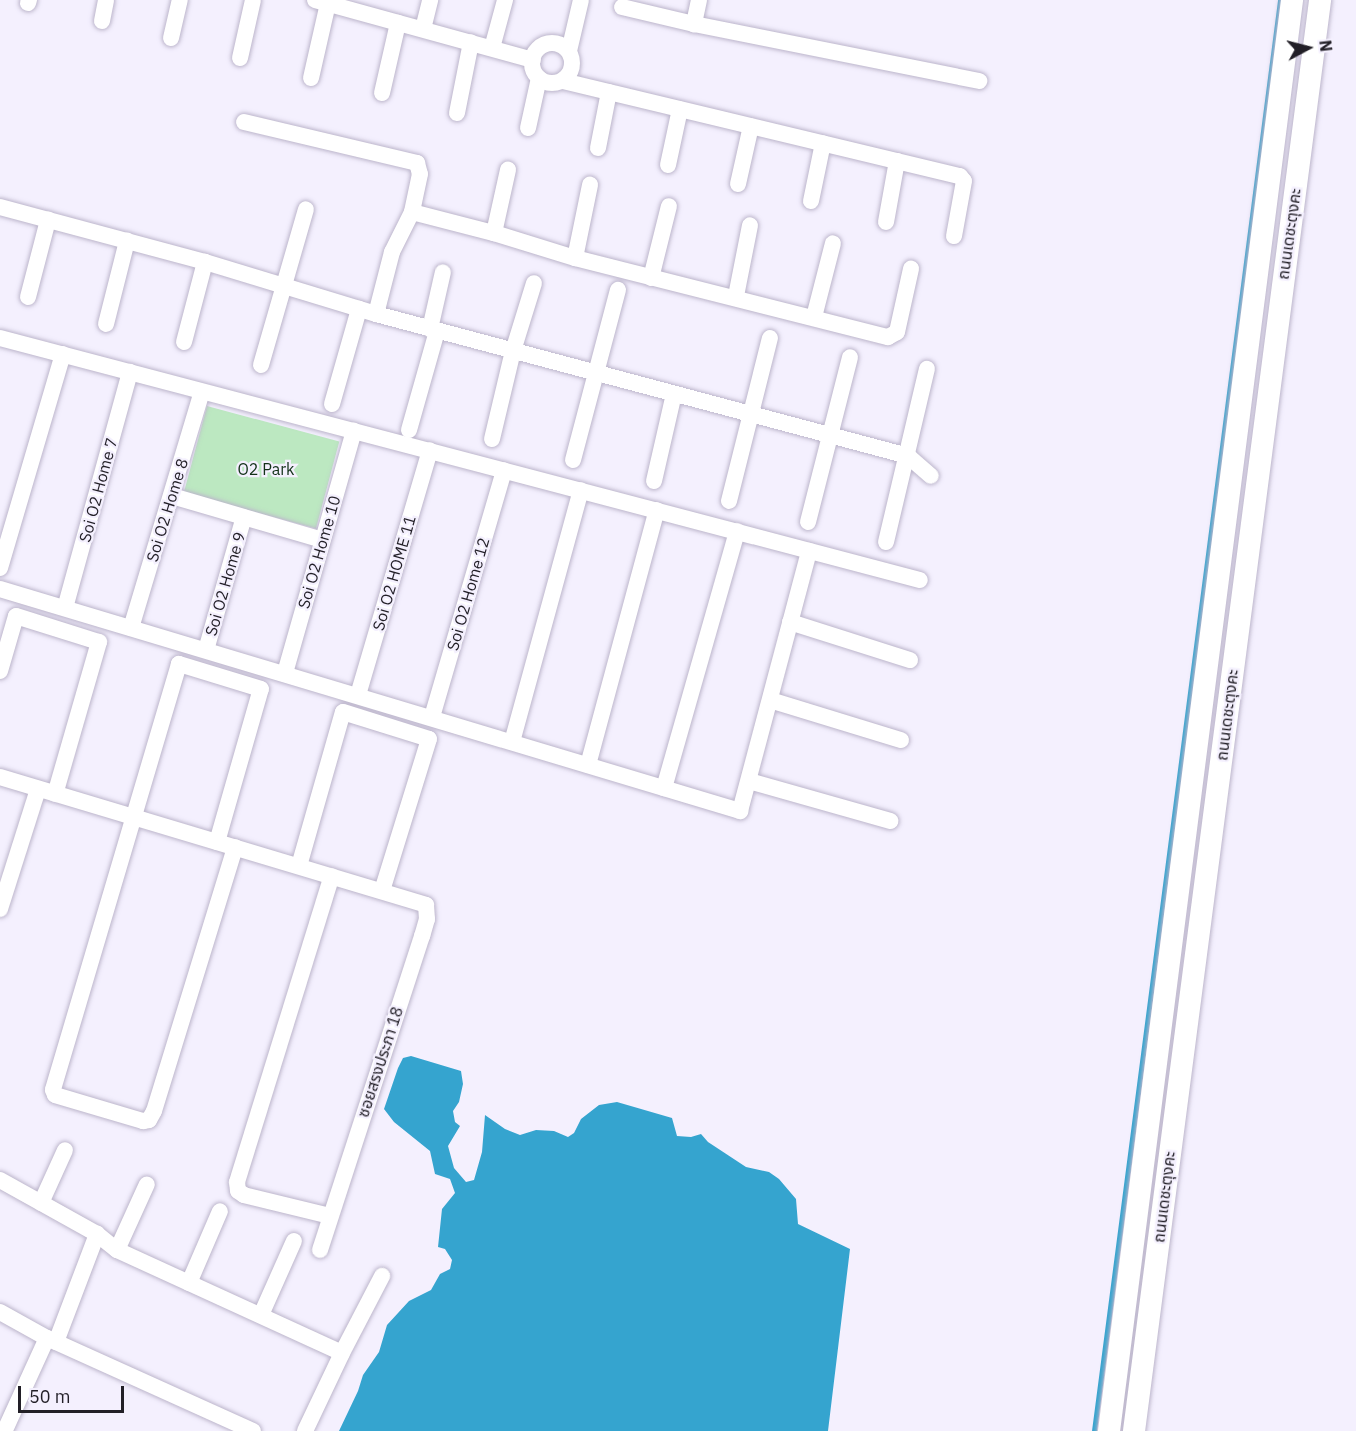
<!DOCTYPE html>
<meta charset="utf-8">
<style>
body{margin:0}
#map{position:relative;width:1356px;height:1431px;overflow:hidden;background:#f4f0fe;font-family:"IBM Plex Sans","Noto Sans Thai",sans-serif}
div>[style]{position:absolute}
[style*='--x']{left:calc(var(--x)*1px);top:calc(var(--y)*1px);width:calc(var(--w)*1px);rotate:calc(var(--a)*1deg)}
.green>*{inset:0;background:#bce8c1;transform-origin:0 0}
.water>*{inset:0;background:#35a4cf}
.stream>*{height:4.5px;margin:-2.25px;padding:0 2.25px;transform-origin:2.25px;border-radius:2.25px;background:#35a4cf}
.roads{filter:drop-shadow(0 0 2px #bcb5cb) drop-shadow(0 0 2px #bcb5cb)}
.street>*{height:16px;margin:-8px;padding:0 8px;transform-origin:8px;border-radius:8px;background:#fff}
.street>.ring{margin:-8px;padding:0;box-sizing:content-box;background:none;border:16px solid #fff;border-radius:50%}
.secondary>*{height:22px;margin:-11px;padding:0 11px;transform-origin:11px;border-radius:11px;background:#fff}
span{translate:-50% -50%;white-space:nowrap;text-align:center;line-height:1.15;-webkit-text-stroke:4.5px #f4f0fe;paint-order:stroke}
.street-label{font-size:16px;color:#221f27}
.park-label{font-size:16px;color:#123118}
.north{position:absolute;left:1278px;top:18px;width:60px;height:60px;-webkit-text-stroke:4px #f4f0fe;paint-order:stroke;rotate:83deg;font-size:16px;font-weight:700;line-height:24px;text-align:center;color:#221f27}
.north::after{content:'';display:block;margin:auto;width:21px;height:27px;background:#221f27;clip-path:polygon(50% 0,100% 100%,50% 72%,0 100%)}
.scale{position:absolute;left:18px;top:1386px;width:106px;height:27px;box-sizing:border-box;border:3px solid #221f27;border-top:0;padding-left:8px;font-size:18px;line-height:21px;white-space:nowrap;color:#221f27;-webkit-text-stroke:4px #f4f0fe;paint-order:stroke}
</style>
<div id="map">
<div class="green">
<div style="left:207px;top:406px;width:137px;height:90px;rotate:15deg"></div>
</div>
<div class="water">
<div style="clip-path:polygon(411px 1056px,461px 1071px,463px 1084px,459px 1102px,453px 1111px,455px 1122px,460px 1126px,448px 1146px,454px 1168px,466px 1182px,474px 1180px,482px 1152px,485px 1115px,505px 1129px,520px 1135px,536px 1130px,554px 1131px,568px 1137px,574px 1133px,581px 1119px,599px 1105px,617px 1102px,672px 1118px,677px 1136px,691px 1137px,701px 1134px,708px 1142px,746px 1167px,769px 1172px,779px 1179px,796px 1199px,798px 1224px,850px 1249px,828px 1431px,339px 1431px,358px 1391px,363px 1375px,379px 1352px,387px 1325px,409px 1301px,431px 1290px,440px 1274px,450px 1269px,452px 1260px,445px 1249px,438px 1247px,442px 1209px,455px 1193px,450px 1179px,435px 1174px,430px 1151px,394px 1122px,384px 1109px,398px 1068px,403px 1058px)"></div>
</div>
<div class="stream">
<div style="--x:1094;--y:1431;--w:1443;--a:-82.59"></div>
</div>
<div class="roads">
<div class="street">
<div style="--x:315;--y:0;--w:226;--a:15.4"></div>
<div style="--x:699;--y:0;--w:25;--a:102"></div>
<div style="--x:694;--y:24;--w:291;--a:11.3"></div>
<div style="--x:28;--y:3;--w:3;--a:-72"></div>
<div style="--x:622;--y:7;--w:74;--a:13.3"></div>
<div style="--x:102;--y:21;--w:21;--a:-79"></div>
<div style="--x:423;--y:29;--w:30;--a:-76"></div>
<div style="--x:171;--y:38;--w:39;--a:-77"></div>
<div class="ring" style="left:532px;top:43px;width:24px;height:24px"></div>
<div style="--x:492;--y:48;--w:50;--a:-74.8"></div>
<div style="--x:569;--y:51;--w:52;--a:-76.8"></div>
<div style="--x:240;--y:58;--w:59;--a:-77.4"></div>
<div style="--x:311;--y:78;--w:77;--a:-77.2"></div>
<div style="--x:563;--y:81;--w:408;--a:13.5"></div>
<div style="--x:960;--y:176;--w:6;--a:51"></div>
<div style="--x:964;--y:181;--w:56;--a:100.3"></div>
<div style="--x:382;--y:93;--w:72;--a:-77.1"></div>
<div style="--x:457;--y:113;--w:72;--a:-78.8"></div>
<div style="--x:244;--y:122;--w:178;--a:13.3"></div>
<div style="--x:417;--y:163;--w:11;--a:75"></div>
<div style="--x:420;--y:174;--w:39;--a:102"></div>
<div style="--x:412;--y:212;--w:45;--a:116.6"></div>
<div style="--x:392;--y:252;--w:64;--a:104.5"></div>
<div style="--x:528;--y:128;--w:51;--a:-77.6"></div>
<div style="--x:598;--y:148;--w:57;--a:-78.9"></div>
<div style="--x:668;--y:165;--w:57;--a:-77.9"></div>
<div style="--x:738;--y:184;--w:59;--a:-77.4"></div>
<div style="--x:811;--y:201;--w:59;--a:-78.3"></div>
<div style="--x:0;--y:207;--w:212;--a:15"></div>
<div style="--x:205;--y:262;--w:179;--a:16.9"></div>
<div style="--x:376;--y:314;--w:551;--a:14.94"></div>
<div style="--x:908;--y:456;--w:30;--a:41"></div>
<div style="--x:412;--y:212;--w:85;--a:14.4"></div>
<div style="--x:494;--y:233;--w:85;--a:17.2"></div>
<div style="--x:575;--y:258;--w:323;--a:14.2"></div>
<div style="--x:888;--y:337;--w:10;--a:-29"></div>
<div style="--x:897;--y:332;--w:65;--a:-77.5"></div>
<div style="--x:886;--y:222;--w:62;--a:-79.8"></div>
<div style="--x:494;--y:233;--w:65;--a:-77.5"></div>
<div style="--x:575;--y:258;--w:75;--a:-78.4"></div>
<div style="--x:651;--y:278;--w:74;--a:-76"></div>
<div style="--x:736;--y:296;--w:72;--a:-78.8"></div>
<div style="--x:28;--y:297;--w:80;--a:-75.4"></div>
<div style="--x:814;--y:317;--w:76;--a:-75.6"></div>
<div style="--x:106;--y:324;--w:86;--a:-75.8"></div>
<div style="--x:430;--y:329;--w:58;--a:-77.2"></div>
<div style="--x:0;--y:338;--w:951;--a:14.74"></div>
<div style="--x:184;--y:342;--w:83;--a:-75.3"></div>
<div style="--x:261;--y:365;--w:162;--a:-73.9"></div>
<div style="--x:332;--y:404;--w:99;--a:-74.1"></div>
<div style="--x:409;--y:430;--w:103;--a:-74.2"></div>
<div style="--x:492;--y:439;--w:90;--a:-76.6"></div>
<div style="--x:513;--y:351;--w:71;--a:-72.8"></div>
<div style="--x:573;--y:460;--w:176;--a:-75.2"></div>
<div style="--x:654;--y:481;--w:89;--a:-77.1"></div>
<div style="--x:172;--y:496;--w:156;--a:16.3"></div>
<div style="--x:729;--y:501;--w:168;--a:-75.9"></div>
<div style="--x:808;--y:522;--w:170;--a:-75.7"></div>
<div style="--x:886;--y:542;--w:178;--a:-76.7"></div>
<div style="--x:0;--y:568;--w:223;--a:-73.6"></div>
<div style="--x:0;--y:589;--w:773;--a:16.7"></div>
<div style="--x:740;--y:811;--w:269;--a:-75.1"></div>
<div style="--x:65;--y:608;--w:245;--a:-74.6"></div>
<div style="--x:790;--y:622;--w:126;--a:17.6"></div>
<div style="--x:131;--y:628;--w:246;--a:-73.3"></div>
<div style="--x:206;--y:650;--w:138;--a:-74.1"></div>
<div style="--x:0;--y:671;--w:57;--a:-73.8"></div>
<div style="--x:16;--y:616;--w:87;--a:17.4"></div>
<div style="--x:99;--y:642;--w:158;--a:106.1"></div>
<div style="--x:285;--y:673;--w:252;--a:-74.1"></div>
<div style="--x:358;--y:695;--w:255;--a:-73.6"></div>
<div style="--x:770;--y:700;--w:137;--a:17"></div>
<div style="--x:432;--y:717;--w:257;--a:-73.7"></div>
<div style="--x:512;--y:742;--w:261;--a:-74.7"></div>
<div style="--x:588;--y:765;--w:264;--a:-74.9"></div>
<div style="--x:0;--y:777;--w:445;--a:16.7"></div>
<div style="--x:426;--y:905;--w:14;--a:86"></div>
<div style="--x:427;--y:919;--w:18;--a:106"></div>
<div style="--x:422;--y:936;--w:330;--a:108"></div>
<div style="--x:749;--y:781;--w:147;--a:15.8"></div>
<div style="--x:664;--y:788;--w:267;--a:-74.1"></div>
<div style="--x:217;--y:842;--w:159;--a:-74"></div>
<div style="--x:261;--y:689;--w:86;--a:-163"></div>
<div style="--x:179;--y:664;--w:444;--a:106.5"></div>
<div style="--x:53;--y:1090;--w:5;--a:68"></div>
<div style="--x:55;--y:1095;--w:92;--a:16.5"></div>
<div style="--x:143;--y:1121;--w:6;--a:-9"></div>
<div style="--x:149;--y:1120;--w:10;--a:-61"></div>
<div style="--x:154;--y:1111;--w:276;--a:-72.9"></div>
<div style="--x:299;--y:866;--w:160;--a:-74.1"></div>
<div style="--x:343;--y:712;--w:90;--a:17.4"></div>
<div style="--x:429;--y:739;--w:159;--a:107.2"></div>
<div style="--x:0;--y:909;--w:126;--a:-72.4"></div>
<div style="--x:0;--y:1180;--w:111;--a:29.1"></div>
<div style="--x:97;--y:1234;--w:26;--a:39"></div>
<div style="--x:117;--y:1250;--w:247;--a:24.6"></div>
<div style="--x:41;--y:1203;--w:58;--a:-65.6"></div>
<div style="--x:330;--y:1216;--w:89;--a:-166.3"></div>
<div style="--x:244;--y:1195;--w:7;--a:-146"></div>
<div style="--x:238;--y:1191;--w:9;--a:-96"></div>
<div style="--x:237;--y:1182;--w:320;--a:-72.8"></div>
<div style="--x:117;--y:1250;--w:72;--a:-65.6"></div>
<div style="--x:189;--y:1283;--w:78;--a:-66.7"></div>
<div style="--x:0;--y:1312;--w:54;--a:29"></div>
<div style="--x:47;--y:1338;--w:226;--a:24.3"></div>
<div style="--x:261;--y:1315;--w:81;--a:-66"></div>
<div style="--x:56;--y:1342;--w:116;--a:-69.2"></div>
<div style="--x:5;--y:1430;--w:101;--a:-65.5"></div>
<div style="--x:305;--y:1431;--w:86;--a:-64.6"></div>
<div style="--x:342;--y:1353;--w:87;--a:-62.5"></div>
</div>
<div class="secondary">
<div style="--x:1109;--y:1431;--w:1443;--a:-82.71"></div>
<div style="--x:1134;--y:1431;--w:1443;--a:-82.59"></div>
</div>
</div>
<div class="street-label">
<span style="left:1289px;top:234px;rotate:-82deg">ถนนเดชะตุงคะ</span>
<span style="left:98px;top:490px;rotate:-75deg">Soi O2 Home 7</span>
<span style="left:167px;top:510px;rotate:-73deg">Soi O2 Home 8</span>
<span style="left:319px;top:552px;rotate:-74deg">Soi O2 Home 10</span>
<span style="left:394px;top:573px;rotate:-74deg">Soi O2 HOME 11</span>
<span style="left:225px;top:584px;rotate:-74deg">Soi O2 Home 9</span>
<span style="left:468px;top:594px;rotate:-74deg">Soi O2 Home 12</span>
<span style="left:1227px;top:715px;rotate:-83deg">ถนนเดชะตุงคะ</span>
<span style="left:380px;top:1062px;rotate:-72deg">ซอยสรงประภา 18</span>
<span style="left:1164px;top:1197px;rotate:-83deg">ถนนเดชะตุงคะ</span>
</div>
<div class="park-label">
<span style="left:266px;top:469px">O2 Park</span>
</div>
<div class="north">N</div>
<div class="scale">50 m</div>
</div>
